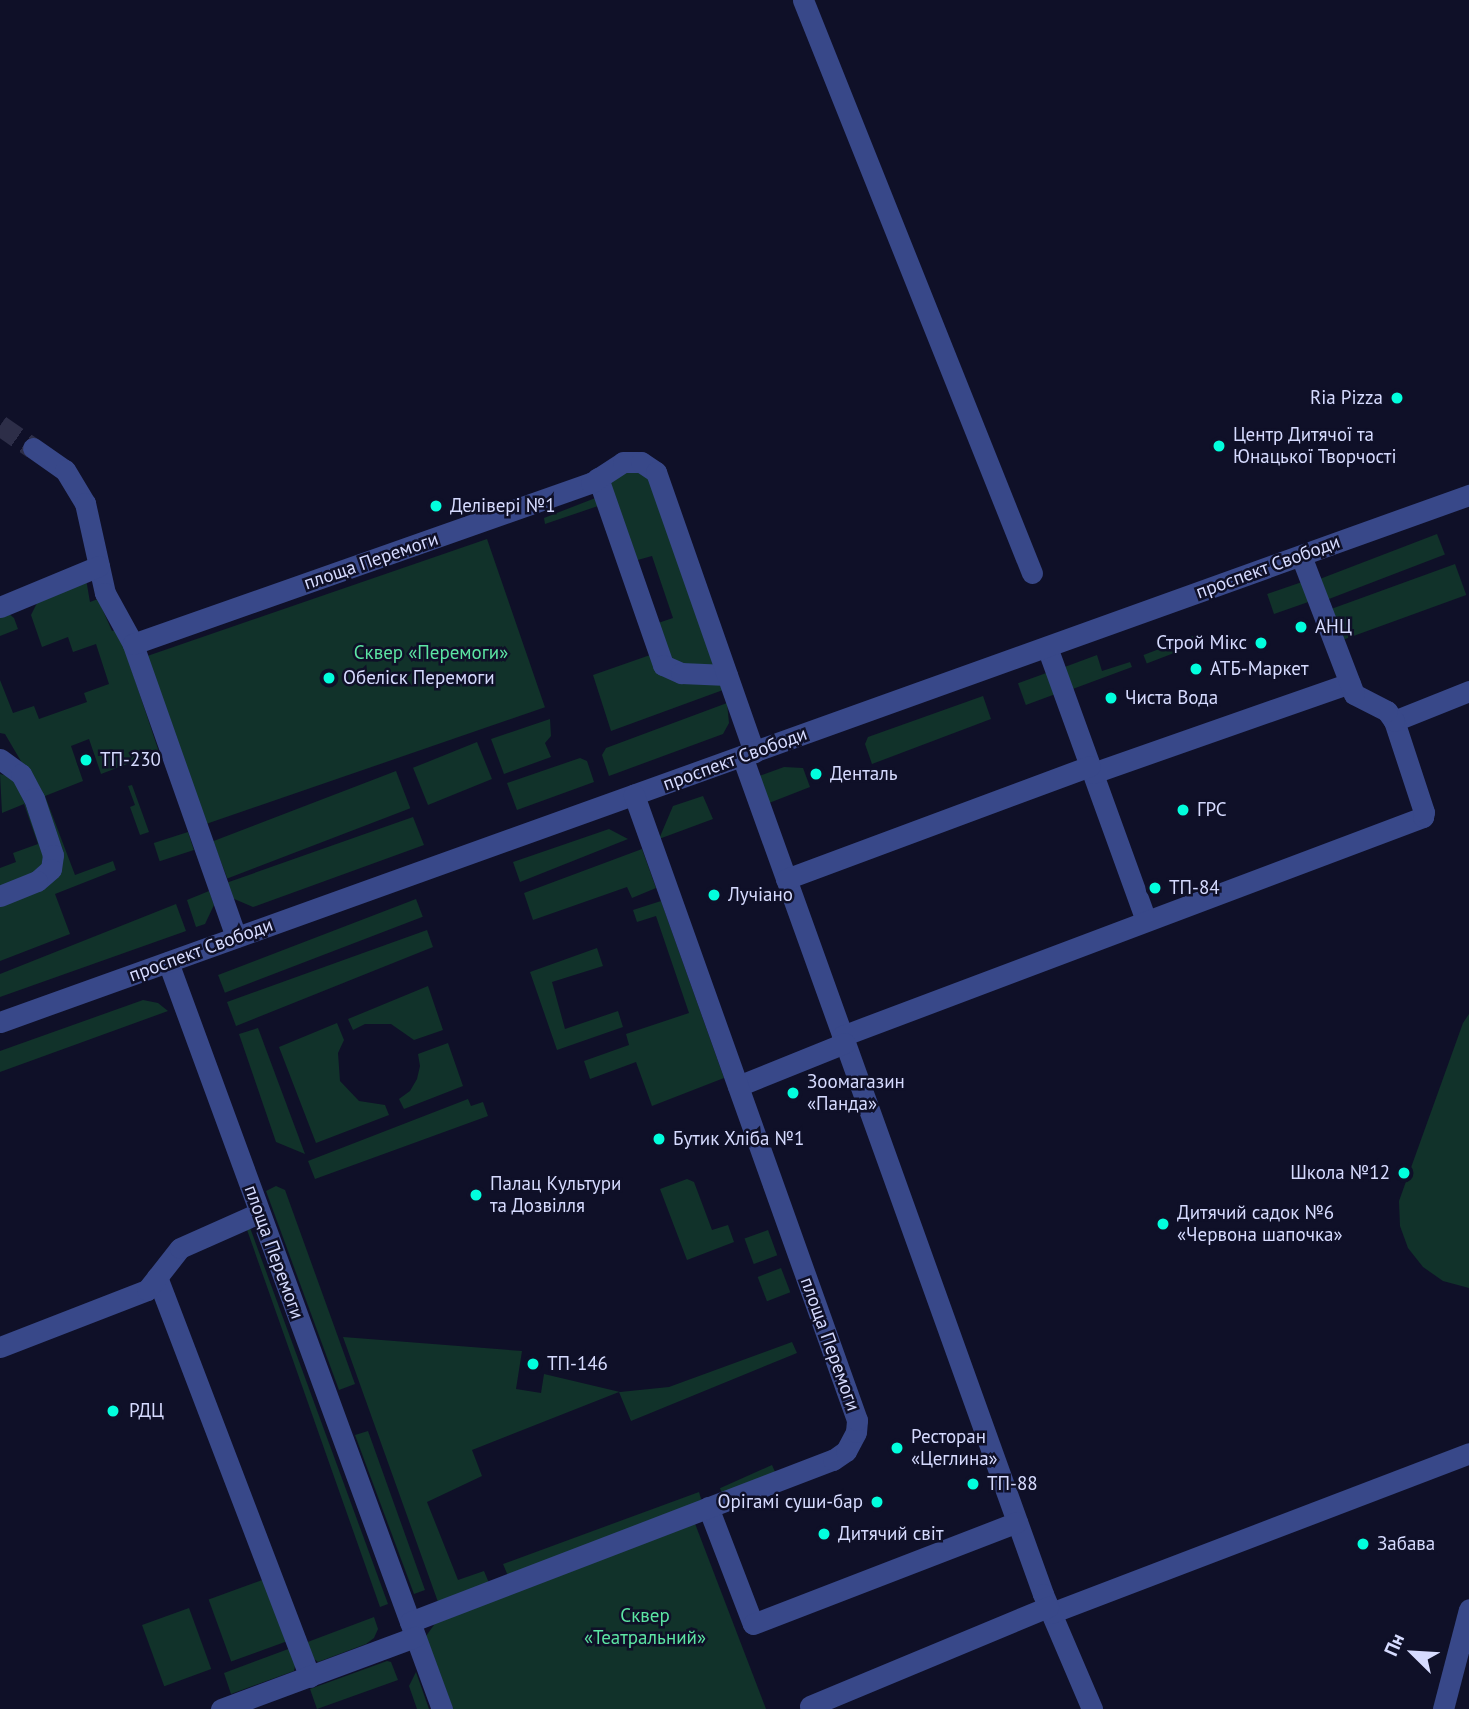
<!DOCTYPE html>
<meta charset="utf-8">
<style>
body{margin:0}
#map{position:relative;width:1469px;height:1709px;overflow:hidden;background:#0f1028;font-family:"PT Sans",sans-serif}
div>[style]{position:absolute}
.green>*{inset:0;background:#11322a;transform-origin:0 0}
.minor-tunnel>*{height:21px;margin-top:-10.5px;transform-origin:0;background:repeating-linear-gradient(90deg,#2d2e48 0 21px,transparent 0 31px)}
.minor>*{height:21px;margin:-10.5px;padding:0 10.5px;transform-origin:10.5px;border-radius:10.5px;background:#384889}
.dots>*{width:19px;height:19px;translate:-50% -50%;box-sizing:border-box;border:4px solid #0f1028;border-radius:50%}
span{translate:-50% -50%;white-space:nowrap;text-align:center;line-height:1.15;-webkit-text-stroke:5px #0f1028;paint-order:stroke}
.poi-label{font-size:19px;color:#d6dbff}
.right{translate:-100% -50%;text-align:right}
.left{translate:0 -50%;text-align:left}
.street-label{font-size:19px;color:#d6dbff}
.park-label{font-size:19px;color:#5ce5a3}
.north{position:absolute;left:1378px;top:1618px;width:70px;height:70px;-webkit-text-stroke:5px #0f1028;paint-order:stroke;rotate:294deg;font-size:19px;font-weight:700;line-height:28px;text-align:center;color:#d6dbff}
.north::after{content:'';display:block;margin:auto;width:24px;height:32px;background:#d6dbff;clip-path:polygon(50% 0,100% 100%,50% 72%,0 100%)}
</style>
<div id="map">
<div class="green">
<i style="clip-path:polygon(639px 470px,649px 478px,715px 669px,673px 664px,655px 624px,673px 618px,652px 556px,634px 561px,610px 493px,610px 481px,616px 474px)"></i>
<i style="clip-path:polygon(598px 497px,601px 505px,545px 524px,544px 518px)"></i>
<i style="left:1437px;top:534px;width:22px;height:127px;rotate:69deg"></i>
<i style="left:487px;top:539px;width:178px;height:360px;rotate:71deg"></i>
<i style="left:1455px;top:564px;width:33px;height:134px;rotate:70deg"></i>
<i style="clip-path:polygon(86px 579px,90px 602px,98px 599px,112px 631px,118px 629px,159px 752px,101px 774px,89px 739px,71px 746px,83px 781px,45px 796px,75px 875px,113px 861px,116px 870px,55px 894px,70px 934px,0 961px,0 905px,43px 888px,60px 874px,63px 856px,42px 797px,5px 734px,0 733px,0 680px,13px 713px,34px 706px,39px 719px,87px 702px,84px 693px,109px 684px,96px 644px,73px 652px,68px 637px,42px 647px,31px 615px,39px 599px)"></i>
<i style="left:1305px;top:581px;width:21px;height:40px;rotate:71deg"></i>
<i style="clip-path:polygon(8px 613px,14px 618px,18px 629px,0 636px,0 614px)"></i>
<i style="left:1193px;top:636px;width:9px;height:53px;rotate:69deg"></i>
<i style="clip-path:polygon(653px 654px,720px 681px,723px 690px,611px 731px,593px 675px)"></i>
<i style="clip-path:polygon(1097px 655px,1102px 671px,1130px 662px,1132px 667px,1070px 690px,1062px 668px)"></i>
<i style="left:1049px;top:672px;width:23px;height:33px;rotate:70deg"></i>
<i style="clip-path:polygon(983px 696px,991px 719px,872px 764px,865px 744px,868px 737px)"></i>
<i style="clip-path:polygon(727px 703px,729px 723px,723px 734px,609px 776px,602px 755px,606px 748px)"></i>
<i style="clip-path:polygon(550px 719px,551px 736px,545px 743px,551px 757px,504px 774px,491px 739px)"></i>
<i style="left:477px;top:742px;width:40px;height:69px;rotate:68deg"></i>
<i style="clip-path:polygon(580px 758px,587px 761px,594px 782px,517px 810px,507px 783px)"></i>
<i style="clip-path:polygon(784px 767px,803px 768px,810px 787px,769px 803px,759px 776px)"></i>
<i style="left:396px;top:771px;width:40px;height:196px;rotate:69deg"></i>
<i style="clip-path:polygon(0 774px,15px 778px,45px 856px,43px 865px,32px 875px,0 887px,0 868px,16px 862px,13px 853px,38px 844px,24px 804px,2px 813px)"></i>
<i style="clip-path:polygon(132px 785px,149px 832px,140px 835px,130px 807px,135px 805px,128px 786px)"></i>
<i style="clip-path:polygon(703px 796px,713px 819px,659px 839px,673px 806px)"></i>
<i style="clip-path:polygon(413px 817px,424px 845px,253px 907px,232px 898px,226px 883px)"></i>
<i style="clip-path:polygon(609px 829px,628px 839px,520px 882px,513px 862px)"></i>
<i style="left:188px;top:832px;width:19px;height:36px;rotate:72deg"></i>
<i style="clip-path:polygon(642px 849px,656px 888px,632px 898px,627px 887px,533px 920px,524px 893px)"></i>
<i style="clip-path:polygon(209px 891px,214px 905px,205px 924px,196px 927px,187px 900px)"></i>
<i style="left:416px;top:899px;width:19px;height:212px;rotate:69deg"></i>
<i style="clip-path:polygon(661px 901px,724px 1078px,652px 1106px,636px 1062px,590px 1079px,584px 1061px,629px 1045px,626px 1034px,689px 1013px,656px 916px,637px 922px,633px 910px)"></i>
<i style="clip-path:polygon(176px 904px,186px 931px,0 997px,0 974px)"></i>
<i style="clip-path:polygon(427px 930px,433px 947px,236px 1026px,227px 1002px)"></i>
<i style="clip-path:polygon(597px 948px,603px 966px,552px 982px,565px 1029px,618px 1011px,623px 1027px,557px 1050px,530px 972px)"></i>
<i style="clip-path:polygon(428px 986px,443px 1030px,414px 1040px,391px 1024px,365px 1024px,353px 1030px,348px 1019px)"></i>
<i style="clip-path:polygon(143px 1000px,158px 1003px,168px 1011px,0 1072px,0 1051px)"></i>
<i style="clip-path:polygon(1469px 1014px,1469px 1288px,1443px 1281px,1423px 1267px,1408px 1248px,1400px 1226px,1399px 1201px,1463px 1023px)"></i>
<i style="clip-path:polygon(337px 1023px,344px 1040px,338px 1053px,340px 1081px,359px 1101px,385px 1105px,389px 1115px,316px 1143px,279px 1047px)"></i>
<i style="clip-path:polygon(258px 1028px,305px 1154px,276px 1142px,239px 1034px)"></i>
<i style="clip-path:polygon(448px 1043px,463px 1086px,404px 1109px,399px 1099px,410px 1091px,417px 1079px,420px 1066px,418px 1054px)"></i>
<i style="clip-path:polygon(468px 1099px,471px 1106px,483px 1102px,488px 1116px,315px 1179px,308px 1161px)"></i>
<i style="clip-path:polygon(687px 1179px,694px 1182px,712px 1230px,728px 1225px,734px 1242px,687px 1260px,660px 1189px)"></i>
<i style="clip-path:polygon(276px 1186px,285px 1190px,355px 1384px,339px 1390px,266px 1191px)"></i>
<i style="clip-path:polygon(249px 1225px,388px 1604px,380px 1607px,246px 1227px)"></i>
<i style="left:768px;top:1230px;width:27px;height:25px;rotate:70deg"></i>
<i style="left:781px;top:1268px;width:26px;height:25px;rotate:69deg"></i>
<i style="clip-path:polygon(343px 1337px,522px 1351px,516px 1389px,541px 1393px,544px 1374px,620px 1392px,669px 1387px,792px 1342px,797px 1353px,631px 1421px,619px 1392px,472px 1450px,482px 1476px,427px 1502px,458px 1580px,484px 1571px,489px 1583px,438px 1602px)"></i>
<i style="clip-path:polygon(368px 1431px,425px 1590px,414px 1594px,355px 1435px)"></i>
<i style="left:772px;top:1465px;width:10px;height:57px;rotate:66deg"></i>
<i style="clip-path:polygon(699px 1492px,702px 1502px,508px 1576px,503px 1564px)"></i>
<i style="clip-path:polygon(694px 1521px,766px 1709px,453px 1709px,426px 1636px,439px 1618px)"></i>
<i style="left:265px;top:1579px;width:66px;height:60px;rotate:70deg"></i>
<i style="left:189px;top:1608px;width:65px;height:50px;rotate:70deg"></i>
<i style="clip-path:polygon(374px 1617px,378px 1629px,374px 1638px,366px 1644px,318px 1662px,310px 1656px,305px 1643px)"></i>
<i style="clip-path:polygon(291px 1648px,296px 1661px,294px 1671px,231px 1694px,224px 1673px)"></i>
<i style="clip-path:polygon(387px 1661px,391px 1662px,398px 1680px,317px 1709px,310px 1689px)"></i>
<i style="clip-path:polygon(416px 1672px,429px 1709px,417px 1709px,409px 1686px)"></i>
</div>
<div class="minor-tunnel">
<i style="left:0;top:425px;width:40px;rotate:34.9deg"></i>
</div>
<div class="minor">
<i style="left:803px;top:0;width:617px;rotate:68.22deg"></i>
<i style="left:33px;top:448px;width:39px;rotate:35deg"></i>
<i style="left:65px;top:470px;width:39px;rotate:59deg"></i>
<i style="left:85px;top:503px;width:92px;rotate:77.5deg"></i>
<i style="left:105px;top:593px;width:58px;rotate:61.2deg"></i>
<i style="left:598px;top:478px;width:198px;rotate:70.8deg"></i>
<i style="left:663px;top:665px;width:20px;rotate:24deg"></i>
<i style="left:681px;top:673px;width:46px;rotate:2.5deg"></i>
<i style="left:0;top:607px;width:107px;rotate:-22.5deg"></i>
<i style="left:1047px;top:647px;width:291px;rotate:70.1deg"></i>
<i style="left:1394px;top:721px;width:81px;rotate:-21.8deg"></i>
<i style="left:742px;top:756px;width:890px;rotate:70.24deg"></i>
<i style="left:1043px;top:1594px;width:125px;rotate:66.9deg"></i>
<i style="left:0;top:759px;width:26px;rotate:36deg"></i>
<i style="left:21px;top:774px;width:27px;rotate:62deg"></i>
<i style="left:34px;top:798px;width:60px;rotate:71.6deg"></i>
<i style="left:53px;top:855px;width:14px;rotate:98deg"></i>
<i style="left:51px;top:869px;width:18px;rotate:139deg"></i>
<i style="left:37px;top:881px;width:40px;rotate:158deg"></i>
<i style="left:1093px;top:773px;width:272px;rotate:-19.3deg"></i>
<i style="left:786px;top:879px;width:324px;rotate:-20.4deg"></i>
<i style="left:236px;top:937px;width:311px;rotate:-109.4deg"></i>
<i style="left:133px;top:644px;width:485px;rotate:-19.4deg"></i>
<i style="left:591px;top:483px;width:38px;rotate:-33deg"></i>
<i style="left:623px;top:462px;width:18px"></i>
<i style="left:641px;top:462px;width:18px;rotate:34deg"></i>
<i style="left:656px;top:472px;width:297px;rotate:70.7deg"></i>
<i style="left:168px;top:962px;width:796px;rotate:69.86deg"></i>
<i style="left:0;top:1022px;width:1561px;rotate:-19.74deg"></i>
<i style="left:842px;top:1036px;width:621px;rotate:-20.65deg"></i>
<i style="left:1423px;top:817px;width:5px;rotate:-79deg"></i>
<i style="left:1424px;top:812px;width:96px;rotate:-108.2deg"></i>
<i style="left:1394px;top:721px;width:12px;rotate:-125deg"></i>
<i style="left:1387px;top:711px;width:37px;rotate:-153deg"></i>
<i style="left:1354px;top:694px;width:148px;rotate:-111deg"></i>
<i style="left:738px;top:1086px;width:115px;rotate:-21.9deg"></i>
<i style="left:157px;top:1277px;width:428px;rotate:69.1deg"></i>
<i style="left:0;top:1347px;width:158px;rotate:-21.2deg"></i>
<i style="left:147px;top:1290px;width:53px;rotate:-51.8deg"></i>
<i style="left:180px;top:1248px;width:86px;rotate:-23.9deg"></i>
<i style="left:708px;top:1507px;width:125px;rotate:69deg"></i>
<i style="left:753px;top:1624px;width:283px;rotate:-21.1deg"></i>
<i style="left:1051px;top:1613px;width:448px;rotate:-20.9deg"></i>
<i style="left:410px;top:1622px;width:453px;rotate:-21deg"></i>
<i style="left:833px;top:1460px;width:16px;rotate:-35deg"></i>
<i style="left:846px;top:1451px;width:21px;rotate:-62deg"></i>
<i style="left:856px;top:1432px;width:12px;rotate:-85deg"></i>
<i style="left:857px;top:1420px;width:664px;rotate:-109.64deg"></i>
<i style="left:810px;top:1706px;width:258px;rotate:-22.6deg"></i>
<i style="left:221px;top:1709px;width:207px;rotate:-20.4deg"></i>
<i style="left:1443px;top:1709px;width:103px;rotate:-75.4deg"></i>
</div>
<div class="dots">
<i style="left:1397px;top:398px;background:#02ffdd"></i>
<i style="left:1219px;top:446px;background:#02ffdd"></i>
<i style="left:436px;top:506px;background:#02ffdd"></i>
<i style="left:1301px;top:627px;background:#02ffdd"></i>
<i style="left:1261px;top:643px;background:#02ffdd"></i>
<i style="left:1196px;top:669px;background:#02ffdd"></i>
<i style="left:329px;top:678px;background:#02ffdd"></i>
<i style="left:1111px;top:698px;background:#02ffdd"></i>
<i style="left:86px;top:760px;background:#02ffdd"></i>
<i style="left:816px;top:774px;background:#02ffdd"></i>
<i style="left:1183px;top:810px;background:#02ffdd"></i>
<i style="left:1155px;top:888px;background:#02ffdd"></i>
<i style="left:714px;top:895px;background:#02ffdd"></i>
<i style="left:793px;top:1093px;background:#02ffdd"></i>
<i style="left:659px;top:1139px;background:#02ffdd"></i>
<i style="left:1404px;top:1173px;background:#02ffdd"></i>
<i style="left:476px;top:1195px;background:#02ffdd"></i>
<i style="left:1163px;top:1224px;background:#02ffdd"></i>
<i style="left:533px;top:1364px;background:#02ffdd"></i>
<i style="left:113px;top:1411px;background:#02ffdd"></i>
<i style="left:897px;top:1448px;background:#02ffdd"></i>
<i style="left:973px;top:1484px;background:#02ffdd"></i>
<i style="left:877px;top:1502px;background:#02ffdd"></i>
<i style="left:824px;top:1534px;background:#02ffdd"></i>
<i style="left:1363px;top:1544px;background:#02ffdd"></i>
</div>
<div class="poi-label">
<span class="right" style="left:1383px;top:398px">Ria Pizza</span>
<span class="left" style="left:1233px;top:446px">Центр Дитячої та<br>Юнацької Творчості</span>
<span class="left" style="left:450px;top:506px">Делівері №1</span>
<span class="left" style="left:1315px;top:627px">АНЦ</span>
<span class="right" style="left:1247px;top:643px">Строй Мікс</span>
<span class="left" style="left:1210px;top:669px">АТБ-Маркет</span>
<span class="left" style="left:343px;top:678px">Обеліск Перемоги</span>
<span class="left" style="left:1125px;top:698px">Чиста Вода</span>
<span class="left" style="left:100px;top:760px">ТП-230</span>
<span class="left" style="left:830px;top:774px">Денталь</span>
<span class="left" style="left:1197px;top:810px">ГРС</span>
<span class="left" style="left:1169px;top:888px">ТП-84</span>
<span class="left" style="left:728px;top:895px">Лучіано</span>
<span class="left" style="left:807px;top:1093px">Зоомагазин<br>«Панда»</span>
<span class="left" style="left:673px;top:1139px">Бутик Хліба №1</span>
<span class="right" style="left:1390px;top:1173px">Школа №12</span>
<span class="left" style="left:490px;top:1195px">Палац Культури<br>та Дозвілля</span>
<span class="left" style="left:1177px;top:1224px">Дитячий садок №6<br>«Червона шапочка»</span>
<span class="left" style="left:547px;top:1364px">ТП-146</span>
<span class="left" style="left:129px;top:1411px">РДЦ</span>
<span class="left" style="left:911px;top:1448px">Ресторан<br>«Цеглина»</span>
<span class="left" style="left:987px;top:1484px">ТП-88</span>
<span class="right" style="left:863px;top:1502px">Орігамі суши-бар</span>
<span class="left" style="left:838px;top:1534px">Дитячий світ</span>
<span class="left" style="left:1377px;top:1544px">Забава</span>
</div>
<div class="street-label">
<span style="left:371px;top:561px;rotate:-19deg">площа Перемоги</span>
<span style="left:1268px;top:567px;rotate:-20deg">проспект Свободи</span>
<span style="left:735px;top:759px;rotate:-20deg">проспект Свободи</span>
<span style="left:201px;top:950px;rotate:-20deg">проспект Свободи</span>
<span style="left:274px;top:1252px;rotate:70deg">площа Перемоги</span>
<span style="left:830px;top:1344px;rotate:70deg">площа Перемоги</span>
</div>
<div class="park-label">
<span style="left:431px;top:653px">Сквер «Перемоги»</span>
<span style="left:645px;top:1627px">Сквер<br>«Театральний»</span>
</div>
<div class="north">Пн</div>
</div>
